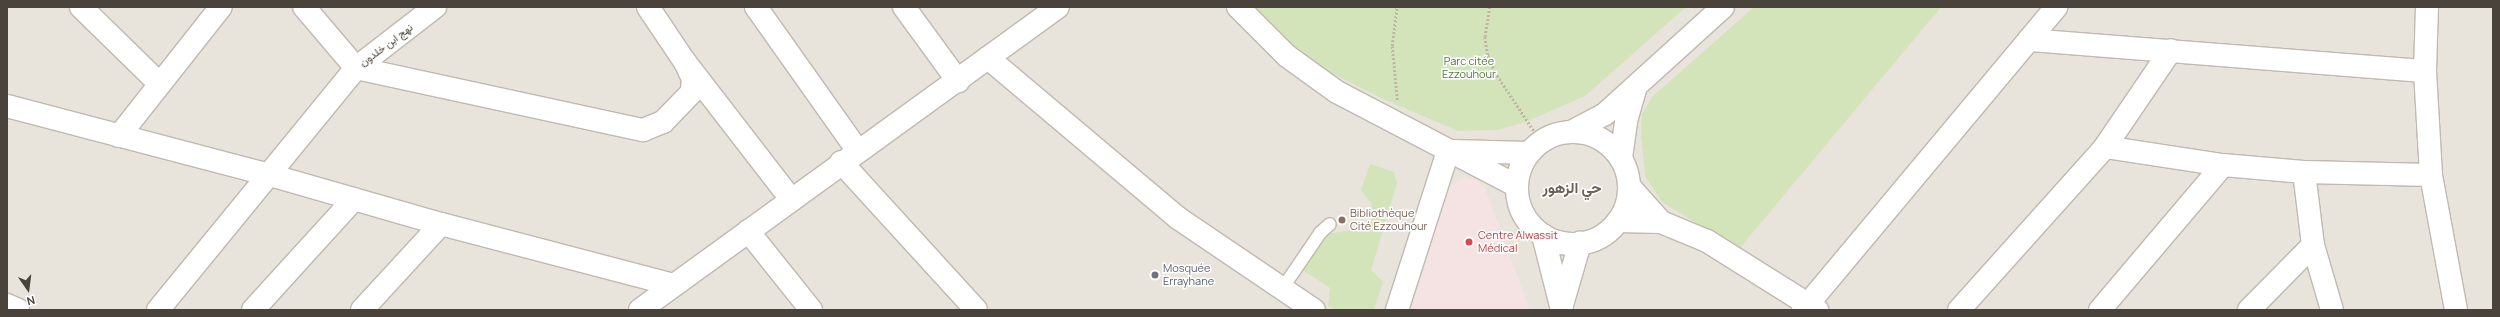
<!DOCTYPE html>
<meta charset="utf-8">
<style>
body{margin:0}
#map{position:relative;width:2500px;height:317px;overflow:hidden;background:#f5f2ed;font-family:Manrope,Vazirmatn,sans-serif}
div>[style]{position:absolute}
.residential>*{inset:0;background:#e8e3db;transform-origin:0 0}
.medical>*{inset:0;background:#f4e3e2}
.green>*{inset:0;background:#d4e4ba}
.path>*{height:2.5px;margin-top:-1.25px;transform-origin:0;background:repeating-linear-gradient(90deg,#c0b4a3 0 2px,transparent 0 4px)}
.roads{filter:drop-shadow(1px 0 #c0b9b0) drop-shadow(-1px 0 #c0b9b0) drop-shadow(0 1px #c0b9b0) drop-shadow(0 -1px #c0b9b0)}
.service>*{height:12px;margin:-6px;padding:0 6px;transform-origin:6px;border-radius:6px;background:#fff}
.minor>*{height:22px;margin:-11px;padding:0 11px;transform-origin:11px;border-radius:11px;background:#fff}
.minor>.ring{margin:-11px;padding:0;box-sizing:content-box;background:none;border:22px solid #fff;border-radius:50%}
.tertiary>*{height:22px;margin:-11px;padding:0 11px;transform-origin:11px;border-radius:11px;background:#fff}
.dots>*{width:11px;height:11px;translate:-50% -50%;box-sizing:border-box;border:2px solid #fff;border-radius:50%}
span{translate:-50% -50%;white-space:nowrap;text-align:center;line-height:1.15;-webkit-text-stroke:3px #fff;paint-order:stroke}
.street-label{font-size:11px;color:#49433b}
.park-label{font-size:11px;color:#507633}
.education-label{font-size:11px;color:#785e54}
.left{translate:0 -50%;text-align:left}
.health-label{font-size:11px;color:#be3a42}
.worship-label{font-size:11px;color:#5b616d}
.district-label{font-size:15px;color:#6b6053;font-weight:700}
.frame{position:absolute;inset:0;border:8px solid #49433b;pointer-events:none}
.north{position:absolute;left:8px;top:269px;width:40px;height:40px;-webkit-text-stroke:3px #fff;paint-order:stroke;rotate:166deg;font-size:11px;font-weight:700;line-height:16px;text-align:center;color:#49433b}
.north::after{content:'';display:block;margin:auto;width:14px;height:18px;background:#49433b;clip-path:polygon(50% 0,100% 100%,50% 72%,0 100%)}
</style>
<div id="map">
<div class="residential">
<i style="left:7px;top:7px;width:2486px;height:303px"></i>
</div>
<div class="medical">
<i style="clip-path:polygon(1464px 178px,1476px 180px,1485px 188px,1530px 310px,1411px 310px,1449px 187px)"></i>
</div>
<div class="green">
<i style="clip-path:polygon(1253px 7px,1686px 7px,1585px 96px,1528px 121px,1498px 130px,1458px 131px,1381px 98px,1320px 67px,1265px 21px)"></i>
<i style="clip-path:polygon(1754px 7px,1941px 7px,1739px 249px,1662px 202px,1645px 176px,1641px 133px,1642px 114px,1652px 97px)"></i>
<i style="clip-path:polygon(1370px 164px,1394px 172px,1397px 183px,1371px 270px,1383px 282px,1374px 310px,1336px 310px,1328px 306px,1330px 288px,1301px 269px,1327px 234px,1359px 229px,1368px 222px,1372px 204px,1361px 190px)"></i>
</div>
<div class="path">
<i style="left:1490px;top:7px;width:30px;rotate:99deg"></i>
<i style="left:1485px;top:37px;width:18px;rotate:81deg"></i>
<i style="left:1488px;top:55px;width:18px;rotate:68deg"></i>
<i style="left:1495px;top:72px;width:74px;rotate:56.5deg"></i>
<i style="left:1397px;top:100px;width:54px;rotate:-95.3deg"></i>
<i style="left:1392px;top:46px;width:39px;rotate:-83deg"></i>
</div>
<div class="roads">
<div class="service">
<i style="left:1282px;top:289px;width:68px;rotate:-55.8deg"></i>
<i style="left:1320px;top:233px;width:13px;rotate:-42deg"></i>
</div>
<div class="minor">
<i style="left:81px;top:7px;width:110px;rotate:44.3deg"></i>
<i style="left:648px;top:7px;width:66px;rotate:56.1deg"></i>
<i style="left:685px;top:62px;width:173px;rotate:52.3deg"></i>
<i style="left:756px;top:7px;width:176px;rotate:54.7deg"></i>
<i style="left:904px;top:7px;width:92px;rotate:53.9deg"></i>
<i style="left:1238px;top:7px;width:69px;rotate:45deg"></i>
<i style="left:1287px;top:56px;width:62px;rotate:35.8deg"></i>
<i style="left:1337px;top:92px;width:203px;rotate:27.6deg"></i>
<i style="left:2427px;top:7px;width:64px;rotate:91.8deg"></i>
<i style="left:2425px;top:71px;width:104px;rotate:86.7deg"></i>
<i style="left:2431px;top:175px;width:137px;rotate:79.5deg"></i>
<i style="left:2029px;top:40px;width:397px;rotate:4.5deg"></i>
<i style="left:988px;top:58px;width:248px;rotate:40.1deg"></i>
<i style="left:1178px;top:218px;width:164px;rotate:34.1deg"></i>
<i style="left:356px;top:68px;width:294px;rotate:12.2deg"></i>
<i style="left:643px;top:130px;width:22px;rotate:-22deg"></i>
<i style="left:663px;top:122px;width:42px;rotate:-46deg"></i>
<i style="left:692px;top:92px;width:13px;rotate:-86deg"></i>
<i style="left:693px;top:79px;width:19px;rotate:-115deg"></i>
<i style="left:356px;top:68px;width:100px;rotate:-37.7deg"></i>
<i style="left:7px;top:106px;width:272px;rotate:14.7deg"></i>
<i style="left:270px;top:175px;width:178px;rotate:16deg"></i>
<i style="left:441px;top:224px;width:240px;rotate:14.7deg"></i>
<i style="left:1573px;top:131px;width:36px;rotate:-28deg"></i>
<i style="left:1605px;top:114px;width:159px;rotate:-42.2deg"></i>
<i class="ring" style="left:1517px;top:132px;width:90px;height:90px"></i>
<i style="left:119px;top:136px;width:164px;rotate:-51.7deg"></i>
<i style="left:2105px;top:147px;width:119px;rotate:8.7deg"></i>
<i style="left:2223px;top:165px;width:81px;rotate:4.9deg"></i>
<i style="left:2304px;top:172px;width:127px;rotate:1.4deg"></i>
<i style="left:1453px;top:151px;width:76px;rotate:1.5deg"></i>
<i style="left:1621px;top:158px;width:37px;rotate:-82deg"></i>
<i style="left:1626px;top:121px;width:36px;rotate:-74deg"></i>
<i style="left:841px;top:162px;width:200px;rotate:47.6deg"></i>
<i style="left:2304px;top:172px;width:74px;rotate:83deg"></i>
<i style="left:2313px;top:245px;width:68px;rotate:73.7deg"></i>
<i style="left:1629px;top:186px;width:48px;rotate:48.4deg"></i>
<i style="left:1618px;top:221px;width:43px;rotate:1.3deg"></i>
<i style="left:1661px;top:222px;width:50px;rotate:22.4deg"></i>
<i style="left:1707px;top:241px;width:130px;rotate:32.1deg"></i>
<i style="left:748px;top:231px;width:101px;rotate:51.4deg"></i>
<i style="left:1543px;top:235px;width:77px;rotate:75.8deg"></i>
<i style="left:7px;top:305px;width:12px;rotate:24deg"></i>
<i style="left:1562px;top:305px;width:65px;rotate:-73.8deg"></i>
<i style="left:158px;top:310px;width:313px;rotate:-50.7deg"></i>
<i style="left:356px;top:68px;width:80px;rotate:-130.4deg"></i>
<i style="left:253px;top:310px;width:150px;rotate:-47.7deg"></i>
<i style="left:362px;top:310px;width:117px;rotate:-47.4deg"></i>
<i style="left:1397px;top:310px;width:167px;rotate:-72.2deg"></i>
<i style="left:1803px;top:310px;width:395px;rotate:-50.1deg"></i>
<i style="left:1959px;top:310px;width:219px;rotate:-48.1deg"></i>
<i style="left:2105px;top:147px;width:117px;rotate:-55.8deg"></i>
<i style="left:2100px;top:310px;width:190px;rotate:-49.7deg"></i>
<i style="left:2249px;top:310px;width:91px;rotate:-45.4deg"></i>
</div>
<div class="tertiary">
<i style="left:640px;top:310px;width:516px;rotate:-35.94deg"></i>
</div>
</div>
<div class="dots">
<i style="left:1342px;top:220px;background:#8d6e63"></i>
<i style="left:1469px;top:242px;background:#e0444e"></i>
<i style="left:1155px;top:275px;background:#6b7280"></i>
</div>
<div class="street-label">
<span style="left:386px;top:45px;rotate:-37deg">نهج ابن خلدون</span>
</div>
<div class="park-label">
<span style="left:1469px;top:68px">Parc citée<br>Ezzouhour</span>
</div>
<div class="education-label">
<span class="left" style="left:1350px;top:220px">Bibliothèque<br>Cité Ezzouhour</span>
</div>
<div class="health-label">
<span class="left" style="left:1478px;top:242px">Centre Alwassit<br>Médical</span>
</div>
<div class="worship-label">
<span class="left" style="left:1163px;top:275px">Mosquée<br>Errayhane</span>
</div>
<div class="district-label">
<span style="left:1572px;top:188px">حي الزهور</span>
</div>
<div class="frame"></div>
<div class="north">N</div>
</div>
